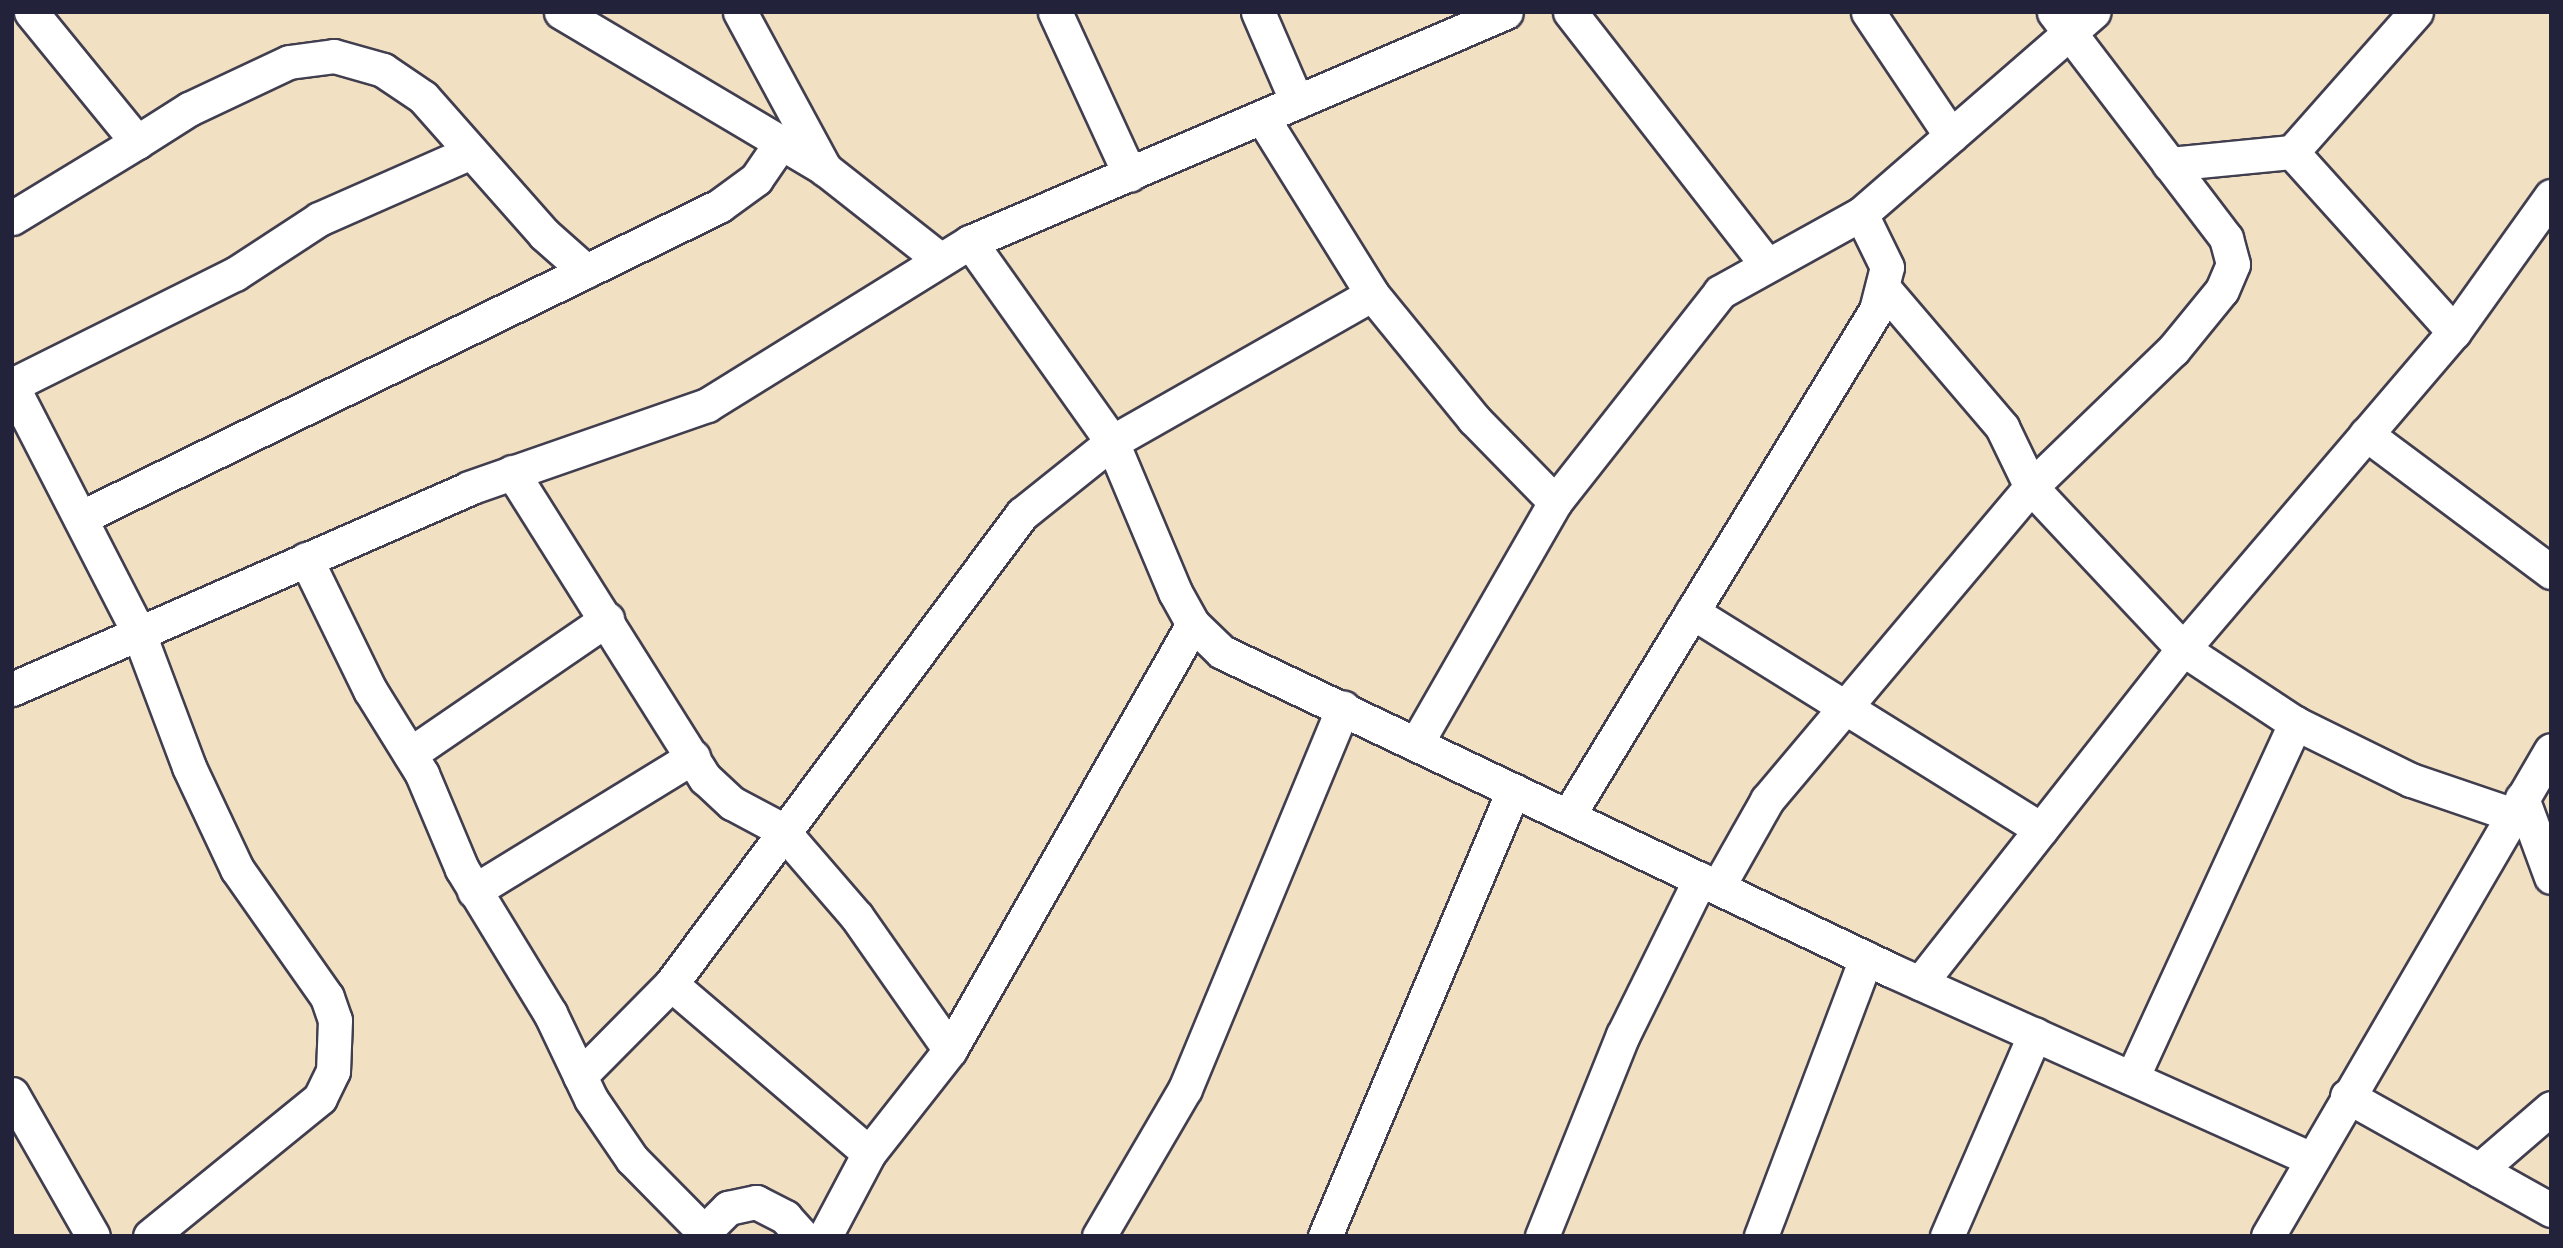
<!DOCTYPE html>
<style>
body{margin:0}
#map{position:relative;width:2563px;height:1248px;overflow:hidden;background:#f1e0c2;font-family:"Architects Daughter",sans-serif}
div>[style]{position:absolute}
.roads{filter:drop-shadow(2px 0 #413e4f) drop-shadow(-2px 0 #413e4f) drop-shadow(0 2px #413e4f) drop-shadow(0 -2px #413e4f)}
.minor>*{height:33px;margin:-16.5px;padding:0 16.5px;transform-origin:16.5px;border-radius:16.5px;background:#fff}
span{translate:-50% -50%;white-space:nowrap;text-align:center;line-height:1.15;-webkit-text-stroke:5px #f7f3e8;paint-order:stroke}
.frame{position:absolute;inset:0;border:14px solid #22223b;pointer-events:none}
</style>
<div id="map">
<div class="roads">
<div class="minor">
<i style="left:31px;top:12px;width:168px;rotate:50.8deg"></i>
<i style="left:137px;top:142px;width:62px;rotate:-32.4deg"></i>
<i style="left:189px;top:109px;width:110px;rotate:-25.2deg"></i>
<i style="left:289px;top:62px;width:45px;rotate:-7.6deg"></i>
<i style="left:334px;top:56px;width:51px;rotate:15.9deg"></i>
<i style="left:383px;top:70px;width:48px;rotate:34deg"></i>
<i style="left:423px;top:97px;width:183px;rotate:48.5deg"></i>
<i style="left:544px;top:234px;width:56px;rotate:41.4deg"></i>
<i style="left:561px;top:12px;width:307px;rotate:30.7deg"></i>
<i style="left:825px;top:169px;width:144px;rotate:38.2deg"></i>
<i style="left:740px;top:12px;width:179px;rotate:61.6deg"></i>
<i style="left:1055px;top:12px;width:179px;rotate:65.3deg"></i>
<i style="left:1258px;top:12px;width:98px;rotate:66.6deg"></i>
<i style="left:1570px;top:12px;width:319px;rotate:52.1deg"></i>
<i style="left:1868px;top:12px;width:149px;rotate:56.2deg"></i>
<i style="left:1262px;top:117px;width:208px;rotate:58.1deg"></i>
<i style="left:1372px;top:294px;width:161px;rotate:50.8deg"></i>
<i style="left:1474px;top:419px;width:116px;rotate:45.7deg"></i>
<i style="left:2292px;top:152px;width:187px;rotate:-48.5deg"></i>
<i style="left:2169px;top:164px;width:124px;rotate:-5.6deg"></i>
<i style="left:2292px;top:152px;width:242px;rotate:48deg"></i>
<i style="left:12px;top:218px;width:146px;rotate:-31.3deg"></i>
<i style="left:970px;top:242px;width:245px;rotate:54.6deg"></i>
<i style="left:1112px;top:442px;width:163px;rotate:67.2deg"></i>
<i style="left:1175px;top:592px;width:37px;rotate:61deg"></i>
<i style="left:1193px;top:624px;width:40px;rotate:44deg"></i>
<i style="left:1222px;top:652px;width:743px;rotate:25.43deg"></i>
<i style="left:1893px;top:971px;width:458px;rotate:24.2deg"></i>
<i style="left:1886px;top:291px;width:179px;rotate:49.5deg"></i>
<i style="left:2002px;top:427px;width:67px;rotate:64.2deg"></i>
<i style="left:2031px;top:487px;width:222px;rotate:46.8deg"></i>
<i style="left:2183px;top:649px;width:134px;rotate:33.5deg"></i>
<i style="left:2295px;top:723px;width:129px;rotate:26.2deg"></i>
<i style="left:2411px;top:780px;width:108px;rotate:18.9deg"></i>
<i style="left:12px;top:385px;width:249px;rotate:-26.5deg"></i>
<i style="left:235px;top:274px;width:100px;rotate:-33.2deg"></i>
<i style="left:319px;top:219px;width:166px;rotate:-23.8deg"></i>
<i style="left:12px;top:386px;width:276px;rotate:62.8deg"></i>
<i style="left:138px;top:631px;width:145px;rotate:69.4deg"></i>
<i style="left:189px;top:767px;width:113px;rotate:64.8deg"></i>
<i style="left:237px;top:869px;width:156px;rotate:54.9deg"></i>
<i style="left:327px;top:997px;width:24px;rotate:71deg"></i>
<i style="left:335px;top:1020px;width:51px;rotate:92.2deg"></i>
<i style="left:333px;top:1071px;width:30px;rotate:116deg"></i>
<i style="left:320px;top:1098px;width:219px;rotate:140.9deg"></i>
<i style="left:2366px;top:434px;width:231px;rotate:36.7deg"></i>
<i style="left:512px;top:472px;width:362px;rotate:57.8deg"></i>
<i style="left:705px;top:778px;width:37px;rotate:43deg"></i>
<i style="left:732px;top:803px;width:55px;rotate:28deg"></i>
<i style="left:781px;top:829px;width:116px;rotate:49.2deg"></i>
<i style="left:857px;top:917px;width:162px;rotate:55deg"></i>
<i style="left:84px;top:516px;width:707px;rotate:-26.02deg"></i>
<i style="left:719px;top:206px;width:46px;rotate:-36.1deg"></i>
<i style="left:756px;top:179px;width:42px;rotate:-55.6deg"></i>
<i style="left:306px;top:559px;width:146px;rotate:64deg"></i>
<i style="left:370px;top:690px;width:99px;rotate:58.2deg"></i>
<i style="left:422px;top:774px;width:103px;rotate:67.2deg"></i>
<i style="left:462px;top:869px;width:169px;rotate:58.6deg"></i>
<i style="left:550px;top:1013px;width:95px;rotate:64.5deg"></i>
<i style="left:591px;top:1099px;width:73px;rotate:55.7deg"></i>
<i style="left:632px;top:1159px;width:101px;rotate:45.4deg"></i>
<i style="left:1692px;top:612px;width:411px;rotate:31.9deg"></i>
<i style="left:12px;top:689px;width:499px;rotate:-23.7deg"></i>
<i style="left:469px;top:488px;width:252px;rotate:-19.2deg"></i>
<i style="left:707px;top:405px;width:309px;rotate:-31.8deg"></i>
<i style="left:970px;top:242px;width:583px;rotate:-23.22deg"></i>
<i style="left:1416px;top:744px;width:279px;rotate:-60.1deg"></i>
<i style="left:1555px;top:502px;width:267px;rotate:-51.8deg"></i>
<i style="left:1720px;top:292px;width:161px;rotate:-29deg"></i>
<i style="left:1861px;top:214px;width:308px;rotate:-41deg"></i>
<i style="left:410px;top:754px;width:239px;rotate:-34.4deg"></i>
<i style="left:2522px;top:798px;width:84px;rotate:69.8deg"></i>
<i style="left:1568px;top:816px;width:592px;rotate:-58.67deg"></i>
<i style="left:1876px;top:310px;width:44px;rotate:-75.7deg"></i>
<i style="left:1887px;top:267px;width:59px;rotate:-116.1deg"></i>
<i style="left:1719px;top:885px;width:98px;rotate:-60.5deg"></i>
<i style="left:1767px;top:800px;width:409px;rotate:-49.9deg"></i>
<i style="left:2031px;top:487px;width:197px;rotate:-44deg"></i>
<i style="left:2173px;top:350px;width:77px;rotate:-50.8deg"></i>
<i style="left:2222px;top:290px;width:28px;rotate:-67deg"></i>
<i style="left:2233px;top:264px;width:27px;rotate:-105deg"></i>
<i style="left:2226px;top:238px;width:284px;rotate:-127.3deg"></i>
<i style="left:474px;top:891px;width:257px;rotate:-31.5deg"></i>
<i style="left:1920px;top:983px;width:425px;rotate:-51.8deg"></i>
<i style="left:2183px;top:649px;width:417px;rotate:-49.5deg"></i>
<i style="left:2454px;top:332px;width:167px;rotate:-54.5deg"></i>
<i style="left:671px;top:984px;width:260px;rotate:40.5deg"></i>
<i style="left:580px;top:1076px;width:129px;rotate:-45.3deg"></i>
<i style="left:671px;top:984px;width:587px;rotate:-53.25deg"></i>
<i style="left:1022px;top:514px;width:115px;rotate:-38.7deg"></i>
<i style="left:1112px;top:442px;width:299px;rotate:-29.6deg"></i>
<i style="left:2132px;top:1078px;width:391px;rotate:-65.3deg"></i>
<i style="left:12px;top:1094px;width:163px;rotate:60.3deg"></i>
<i style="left:2347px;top:1096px;width:234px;rotate:29.2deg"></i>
<i style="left:2479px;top:1170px;width:95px;rotate:-40.7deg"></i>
<i style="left:700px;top:1236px;width:40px;rotate:-45deg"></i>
<i style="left:728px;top:1208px;width:29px;rotate:-12deg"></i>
<i style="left:756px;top:1202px;width:33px;rotate:27deg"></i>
<i style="left:785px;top:1217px;width:25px;rotate:48deg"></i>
<i style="left:825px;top:1236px;width:94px;rotate:-62.1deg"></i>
<i style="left:869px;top:1153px;width:131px;rotate:-51.8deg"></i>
<i style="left:950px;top:1050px;width:490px;rotate:-60.3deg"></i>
<i style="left:1099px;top:1236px;width:170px;rotate:-59.7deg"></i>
<i style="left:1185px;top:1089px;width:413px;rotate:-67.5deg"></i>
<i style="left:1325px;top:1236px;width:484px;rotate:-67.1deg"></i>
<i style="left:1542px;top:1236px;width:217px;rotate:-68.1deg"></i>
<i style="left:1623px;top:1035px;width:174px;rotate:-63.7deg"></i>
<i style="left:1761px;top:1236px;width:297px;rotate:-69.3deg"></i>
<i style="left:1947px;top:1236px;width:220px;rotate:-66.5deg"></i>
<i style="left:2268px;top:1236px;width:562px;rotate:-59.79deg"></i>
</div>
</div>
<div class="frame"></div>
</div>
